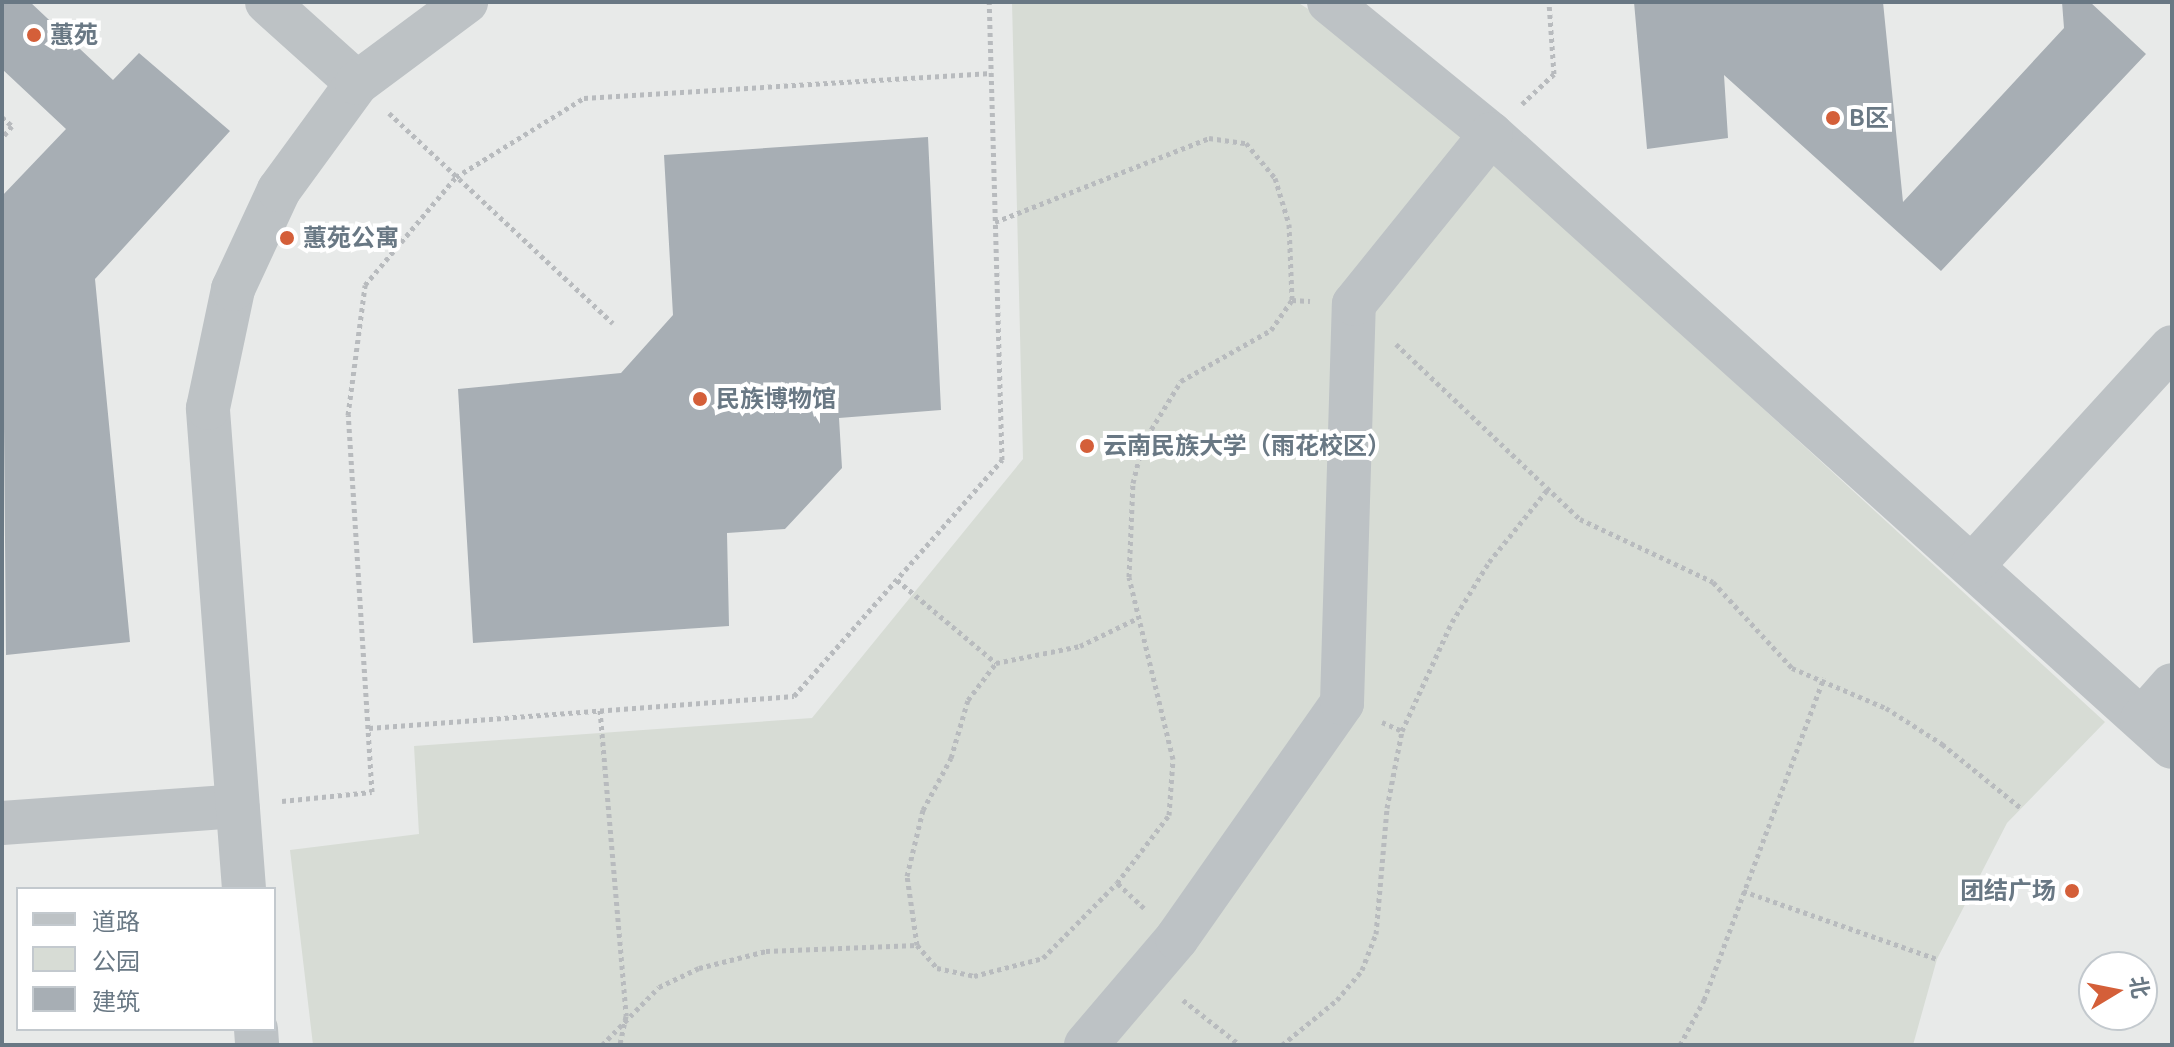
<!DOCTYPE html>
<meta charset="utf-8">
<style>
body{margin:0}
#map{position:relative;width:2174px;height:1047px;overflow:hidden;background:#f8f8f5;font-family:Ubuntu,"Noto Sans SC",sans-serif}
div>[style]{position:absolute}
.built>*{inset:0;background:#e8eae9}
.green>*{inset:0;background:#d7dcd5}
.building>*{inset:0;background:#a7aeb4}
.path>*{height:5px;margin-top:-2.5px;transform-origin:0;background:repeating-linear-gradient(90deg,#b8bbbe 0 4px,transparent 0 8px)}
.minor>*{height:44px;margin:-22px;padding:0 22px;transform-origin:22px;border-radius:22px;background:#bdc2c5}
.dots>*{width:22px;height:22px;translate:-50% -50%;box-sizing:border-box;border:4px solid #fff;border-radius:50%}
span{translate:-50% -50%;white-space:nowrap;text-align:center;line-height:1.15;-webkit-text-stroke:8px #fff;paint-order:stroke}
.poi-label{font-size:24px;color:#697884;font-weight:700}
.left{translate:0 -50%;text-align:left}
.right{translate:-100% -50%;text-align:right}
.frame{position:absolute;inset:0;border:4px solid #697884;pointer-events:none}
.legend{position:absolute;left:16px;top:887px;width:260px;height:144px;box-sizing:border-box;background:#fff;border:2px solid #c3c9ce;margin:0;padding:10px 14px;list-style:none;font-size:24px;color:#697884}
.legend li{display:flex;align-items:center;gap:16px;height:40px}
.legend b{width:40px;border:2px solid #c3c9ce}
.north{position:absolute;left:2078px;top:951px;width:80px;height:80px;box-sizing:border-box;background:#fff;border:2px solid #c3c9ce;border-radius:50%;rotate:80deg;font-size:22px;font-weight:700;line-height:32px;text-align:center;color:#697884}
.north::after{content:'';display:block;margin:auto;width:28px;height:36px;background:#d45f39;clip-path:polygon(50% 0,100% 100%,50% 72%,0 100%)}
</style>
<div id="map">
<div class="built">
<i style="clip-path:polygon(evenodd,2px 2px,2172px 2px,2172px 1045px,2px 1045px,2px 2px,18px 889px,274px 889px,274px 1029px,18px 1029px,18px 889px,2px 2px,2094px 967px,2142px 967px,2142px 1015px,2094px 1015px,2094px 967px)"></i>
</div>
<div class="green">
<i style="clip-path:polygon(1012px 2px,1297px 2px,1369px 47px,2105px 722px,2007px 823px,1937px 959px,1913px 1045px,313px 1045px,290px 850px,419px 834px,414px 746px,812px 718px,1023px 459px)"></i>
</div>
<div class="building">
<i style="clip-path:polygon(2px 2px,30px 2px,113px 80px,139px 53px,230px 131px,95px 279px,130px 642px,6px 655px,2px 196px,66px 129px,2px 69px)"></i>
<i style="clip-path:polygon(1634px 2px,1883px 2px,1903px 202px,2064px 28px,2062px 2px,2090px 2px,2146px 54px,1941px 271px,1724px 75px,1728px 138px,1647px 149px)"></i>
<i style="clip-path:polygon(928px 137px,941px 410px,839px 418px,842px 468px,785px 529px,727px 533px,729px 626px,473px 643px,458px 389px,621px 373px,673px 315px,664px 155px)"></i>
</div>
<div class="path">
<i style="left:1522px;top:104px;width:44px;rotate:-43.2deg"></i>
<i style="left:1554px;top:74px;width:72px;rotate:-94deg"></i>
<i style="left:389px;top:113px;width:307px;rotate:43.2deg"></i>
<i style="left:2px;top:117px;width:13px;rotate:42deg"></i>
<i style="left:12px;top:126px;width:16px;rotate:130deg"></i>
<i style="left:995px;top:222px;width:230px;rotate:-21.4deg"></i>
<i style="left:1209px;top:138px;width:37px;rotate:8deg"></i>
<i style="left:1246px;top:143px;width:45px;rotate:50.4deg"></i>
<i style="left:1275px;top:178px;width:48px;rotate:73.1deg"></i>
<i style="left:1289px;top:224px;width:76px;rotate:87.7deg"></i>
<i style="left:1292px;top:300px;width:18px;rotate:3deg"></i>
<i style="left:1396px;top:344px;width:254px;rotate:43.6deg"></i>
<i style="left:1580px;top:519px;width:147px;rotate:25.3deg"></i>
<i style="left:1713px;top:582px;width:117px;rotate:47.4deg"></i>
<i style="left:1792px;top:668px;width:102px;rotate:23.1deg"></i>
<i style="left:1886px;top:708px;width:67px;rotate:32.7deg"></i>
<i style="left:1942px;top:744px;width:102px;rotate:39deg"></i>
<i style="left:897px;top:580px;width:129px;rotate:40deg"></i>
<i style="left:600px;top:710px;width:307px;rotate:85.1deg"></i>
<i style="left:626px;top:1016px;width:30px;rotate:102deg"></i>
<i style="left:1382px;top:722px;width:22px;rotate:24deg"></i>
<i style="left:1402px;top:731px;width:120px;rotate:-65.4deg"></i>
<i style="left:1452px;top:622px;width:70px;rotate:-58.3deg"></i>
<i style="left:1489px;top:562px;width:94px;rotate:-51.1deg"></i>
<i style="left:369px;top:728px;width:426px;rotate:-4.3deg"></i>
<i style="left:794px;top:696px;width:315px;rotate:-48.6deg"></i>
<i style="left:1002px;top:460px;width:458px;rotate:-91.6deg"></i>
<i style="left:282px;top:801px;width:90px;rotate:-5.7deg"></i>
<i style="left:372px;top:792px;width:378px;rotate:-93.6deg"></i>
<i style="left:348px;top:415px;width:131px;rotate:-82.5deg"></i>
<i style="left:365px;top:285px;width:141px;rotate:-49.9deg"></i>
<i style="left:456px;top:177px;width:150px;rotate:-31.7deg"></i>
<i style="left:584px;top:98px;width:408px;rotate:-3.5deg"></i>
<i style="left:1743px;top:891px;width:206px;rotate:19.3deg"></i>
<i style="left:1144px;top:908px;width:37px;rotate:-137deg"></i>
<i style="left:1117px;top:883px;width:86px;rotate:-52.6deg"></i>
<i style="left:1169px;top:815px;width:56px;rotate:-85.9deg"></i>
<i style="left:1173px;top:759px;width:187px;rotate:-103.6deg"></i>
<i style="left:1129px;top:577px;width:94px;rotate:-87.6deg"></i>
<i style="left:1133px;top:483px;width:41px;rotate:-76deg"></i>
<i style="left:1143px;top:443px;width:73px;rotate:-58.5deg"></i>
<i style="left:1181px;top:381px;width:103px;rotate:-29.5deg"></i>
<i style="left:1271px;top:330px;width:37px;rotate:-55deg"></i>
<i style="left:917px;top:945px;width:70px;rotate:-98.2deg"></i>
<i style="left:907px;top:876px;width:68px;rotate:-76.4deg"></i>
<i style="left:923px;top:810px;width:59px;rotate:-61.7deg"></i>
<i style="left:951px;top:758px;width:60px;rotate:-73.7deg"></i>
<i style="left:968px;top:700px;width:46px;rotate:-52.9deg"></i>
<i style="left:996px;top:663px;width:86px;rotate:-11.4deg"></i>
<i style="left:1080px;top:646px;width:62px;rotate:-25.7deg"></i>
<i style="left:1183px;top:1000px;width:73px;rotate:38.3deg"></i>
<i style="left:602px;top:1045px;width:81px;rotate:-45.5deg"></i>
<i style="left:659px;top:987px;width:44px;rotate:-25.4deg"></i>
<i style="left:699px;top:968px;width:69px;rotate:-14.2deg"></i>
<i style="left:766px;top:951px;width:151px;rotate:-2.3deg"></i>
<i style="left:917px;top:945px;width:30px;rotate:49deg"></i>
<i style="left:937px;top:968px;width:38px;rotate:12deg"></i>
<i style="left:974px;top:976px;width:71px;rotate:-14.6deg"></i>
<i style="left:1043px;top:958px;width:105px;rotate:-45.4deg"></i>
<i style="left:1282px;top:1045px;width:71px;rotate:-39.3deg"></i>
<i style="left:1337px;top:1000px;width:39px;rotate:-50deg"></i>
<i style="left:1362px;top:970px;width:39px;rotate:-69deg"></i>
<i style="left:1376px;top:934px;width:126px;rotate:-85deg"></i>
<i style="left:1387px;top:808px;width:78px;rotate:-79deg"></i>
<i style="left:1680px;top:1045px;width:51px;rotate:-61.9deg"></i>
<i style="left:1704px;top:1000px;width:344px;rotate:-69.6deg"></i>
</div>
<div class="minor">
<i style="left:267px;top:2px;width:121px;rotate:42deg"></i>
<i style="left:1329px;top:2px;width:209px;rotate:39.2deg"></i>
<i style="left:1491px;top:134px;width:916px;rotate:41.99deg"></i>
<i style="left:1973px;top:565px;width:295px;rotate:-47.6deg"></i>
<i style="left:2142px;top:719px;width:45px;rotate:-48.6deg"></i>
<i style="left:2px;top:823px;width:236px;rotate:-4.1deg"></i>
<i style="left:244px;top:889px;width:482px;rotate:-94.3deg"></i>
<i style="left:208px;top:408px;width:122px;rotate:-78.1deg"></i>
<i style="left:233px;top:289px;width:109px;rotate:-65.1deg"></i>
<i style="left:279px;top:190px;width:132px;rotate:-53.9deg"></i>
<i style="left:357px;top:83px;width:136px;rotate:-36.6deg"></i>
<i style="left:256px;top:1029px;width:16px;rotate:86deg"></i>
<i style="left:1086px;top:1045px;width:140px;rotate:-49.6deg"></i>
<i style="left:1177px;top:938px;width:287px;rotate:-54.9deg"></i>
<i style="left:1342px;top:703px;width:399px;rotate:-88.3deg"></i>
<i style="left:1354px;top:304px;width:218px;rotate:-51.1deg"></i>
</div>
<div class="dots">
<i style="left:34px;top:35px;background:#d45f39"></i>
<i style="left:1833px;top:118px;background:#d45f39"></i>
<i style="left:287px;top:238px;background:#d45f39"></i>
<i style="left:700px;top:399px;background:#d45f39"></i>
<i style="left:1087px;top:446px;background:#d45f39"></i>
<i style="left:2072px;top:891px;background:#d45f39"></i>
</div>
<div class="poi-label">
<span class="left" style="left:50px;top:35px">蕙苑</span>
<span class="left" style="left:1849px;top:118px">B区</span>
<span class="left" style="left:303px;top:238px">蕙苑公寓</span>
<span class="left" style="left:716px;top:399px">民族博物馆</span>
<span class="left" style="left:1103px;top:446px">云南民族大学（雨花校区）</span>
<span class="right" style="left:2056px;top:891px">团结广场</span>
</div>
<div class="frame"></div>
<ul class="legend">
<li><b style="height:10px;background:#bdc2c5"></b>道路</li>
<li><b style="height:22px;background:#d7dcd5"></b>公园</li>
<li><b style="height:22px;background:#a7aeb4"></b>建筑</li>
</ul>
<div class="north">北</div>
</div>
